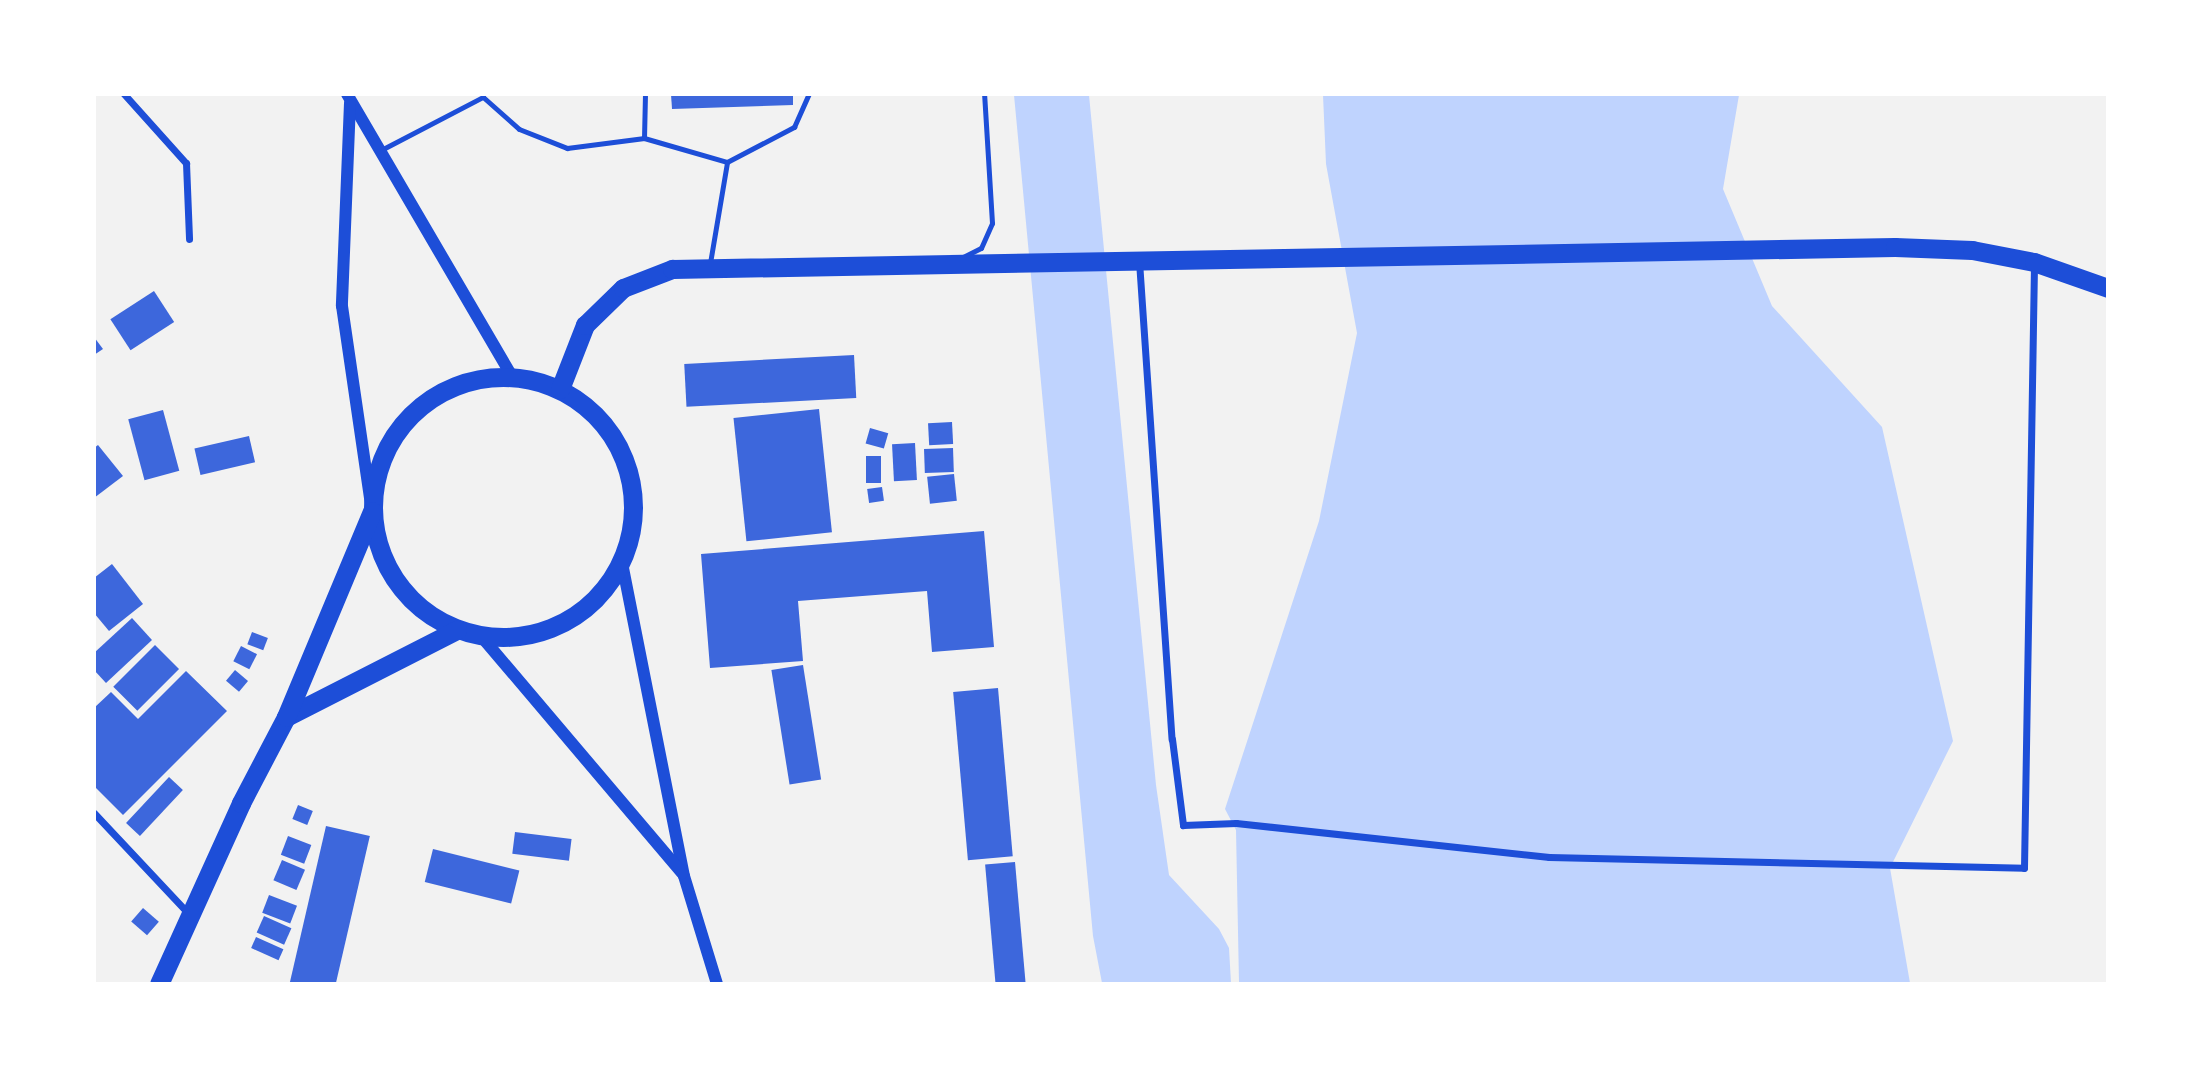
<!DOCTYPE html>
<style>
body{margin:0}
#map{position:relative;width:2202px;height:1078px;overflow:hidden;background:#f2f2f2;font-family:Lato,sans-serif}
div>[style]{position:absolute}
.water>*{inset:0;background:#bfd3fe}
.building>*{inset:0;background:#3d67dc;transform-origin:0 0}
.service>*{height:5px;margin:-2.5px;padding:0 2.5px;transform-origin:2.5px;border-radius:2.5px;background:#1d4ed8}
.minor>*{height:7px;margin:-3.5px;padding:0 3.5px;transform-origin:3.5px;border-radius:3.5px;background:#1d4ed8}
.tertiary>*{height:12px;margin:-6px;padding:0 6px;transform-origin:6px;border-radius:6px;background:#1d4ed8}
.trunk>*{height:19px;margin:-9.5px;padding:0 9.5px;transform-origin:9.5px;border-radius:9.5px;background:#1d4ed8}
.trunk>.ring{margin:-9.5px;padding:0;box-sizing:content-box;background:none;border:19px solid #1d4ed8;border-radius:50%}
span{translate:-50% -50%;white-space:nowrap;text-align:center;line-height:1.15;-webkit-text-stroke:7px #fff;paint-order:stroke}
.frame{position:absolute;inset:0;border:96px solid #fff;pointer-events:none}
</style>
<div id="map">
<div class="water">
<i style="clip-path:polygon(1014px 95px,1089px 95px,1156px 785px,1169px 875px,1219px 929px,1229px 948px,1231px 983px,1102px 983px,1093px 936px)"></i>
<i style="clip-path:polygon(1323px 95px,1739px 95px,1723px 189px,1772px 306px,1882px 427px,1953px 741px,1890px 868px,1910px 983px,1239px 983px,1236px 830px,1225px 809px,1319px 521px,1357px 333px,1326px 164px)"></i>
</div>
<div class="building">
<i style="clip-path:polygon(671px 94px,793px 94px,793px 105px,672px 109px)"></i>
<i style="left:154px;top:291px;width:37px;height:52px;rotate:57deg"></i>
<i style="clip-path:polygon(94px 337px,103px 349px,94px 355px)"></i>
<i style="left:854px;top:355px;width:43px;height:170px;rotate:87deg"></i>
<i style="left:819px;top:409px;width:124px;height:86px;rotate:84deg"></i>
<i style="left:163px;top:410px;width:63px;height:36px;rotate:75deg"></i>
<i style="left:952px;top:422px;width:22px;height:24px;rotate:87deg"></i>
<i style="left:870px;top:428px;width:19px;height:16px;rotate:16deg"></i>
<i style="left:249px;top:436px;width:27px;height:56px;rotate:77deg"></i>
<i style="left:915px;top:443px;width:37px;height:23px;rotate:87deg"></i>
<i style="clip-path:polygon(98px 445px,123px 476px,94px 498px,94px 448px)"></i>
<i style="left:953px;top:448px;width:24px;height:29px;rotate:88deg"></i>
<i style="left:866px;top:456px;width:15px;height:27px"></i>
<i style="left:954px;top:474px;width:27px;height:27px;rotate:84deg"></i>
<i style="left:882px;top:487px;width:14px;height:15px;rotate:82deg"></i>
<i style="clip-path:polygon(984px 531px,994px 647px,932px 652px,927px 591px,798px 601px,803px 661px,710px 668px,701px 554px)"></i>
<i style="clip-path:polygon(112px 564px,143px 604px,109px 631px,94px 613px,94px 578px)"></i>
<i style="clip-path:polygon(132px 618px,152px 640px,106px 683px,94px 670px,94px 653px)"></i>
<i style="left:252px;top:632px;width:17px;height:13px;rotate:21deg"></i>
<i style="left:155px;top:645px;width:34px;height:59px;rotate:45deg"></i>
<i style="left:241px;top:646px;width:18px;height:17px;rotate:27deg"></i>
<i style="left:803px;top:665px;width:116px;height:32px;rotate:81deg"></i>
<i style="left:235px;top:670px;width:17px;height:14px;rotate:40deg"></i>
<i style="clip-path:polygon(186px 671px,227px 711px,123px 815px,94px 786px,94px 708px,111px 692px,138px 719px)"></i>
<i style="left:998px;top:688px;width:169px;height:45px;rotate:85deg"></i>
<i style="left:169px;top:777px;width:19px;height:63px;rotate:43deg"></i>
<i style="left:298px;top:805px;width:16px;height:15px;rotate:22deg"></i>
<i style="left:326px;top:826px;width:45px;height:162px;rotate:13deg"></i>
<i style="left:515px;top:832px;width:57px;height:22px;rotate:7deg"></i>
<i style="left:288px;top:836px;width:25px;height:20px;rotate:21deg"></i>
<i style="left:433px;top:849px;width:89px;height:34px;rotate:14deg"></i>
<i style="left:282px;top:860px;width:25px;height:22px;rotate:23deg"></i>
<i style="left:1015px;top:862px;width:122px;height:30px;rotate:85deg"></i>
<i style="left:269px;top:895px;width:30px;height:19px;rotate:21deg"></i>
<i style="left:143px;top:908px;width:21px;height:18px;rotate:41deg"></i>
<i style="left:264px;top:916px;width:30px;height:18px;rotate:24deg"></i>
<i style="left:256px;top:937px;width:30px;height:12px;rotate:24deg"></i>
</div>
<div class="service">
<i style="left:644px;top:138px;width:44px;rotate:-88.7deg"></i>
<i style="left:381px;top:150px;width:115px;rotate:-27.5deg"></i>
<i style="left:483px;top:97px;width:48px;rotate:41.6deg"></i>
<i style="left:519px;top:129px;width:52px;rotate:21.6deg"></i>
<i style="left:567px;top:148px;width:78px;rotate:-7.4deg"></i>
<i style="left:644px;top:138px;width:86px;rotate:16.1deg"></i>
<i style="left:963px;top:257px;width:20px;rotate:-27deg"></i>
<i style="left:981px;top:248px;width:27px;rotate:-66deg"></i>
<i style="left:992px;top:223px;width:129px;rotate:-93.5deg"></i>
<i style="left:710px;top:263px;width:102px;rotate:-80.4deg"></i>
<i style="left:727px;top:162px;width:76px;rotate:-27.6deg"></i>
<i style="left:794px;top:127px;width:36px;rotate:-66deg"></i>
</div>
<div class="minor">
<i style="left:124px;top:94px;width:93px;rotate:48.1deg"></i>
<i style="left:186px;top:163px;width:76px;rotate:87.7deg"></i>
<i style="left:1139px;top:261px;width:479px;rotate:86.1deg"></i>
<i style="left:1172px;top:739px;width:87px;rotate:82.7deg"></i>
<i style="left:1183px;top:825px;width:53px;rotate:-2.2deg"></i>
<i style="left:1236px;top:823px;width:315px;rotate:6.2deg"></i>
<i style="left:1549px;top:857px;width:475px;rotate:1.3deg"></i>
<i style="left:2024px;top:868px;width:605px;rotate:-89.05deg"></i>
<i style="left:94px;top:813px;width:136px;rotate:46.8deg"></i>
</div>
<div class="tertiary">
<i style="left:347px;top:94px;width:327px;rotate:59.7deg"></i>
<i style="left:350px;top:103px;width:203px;rotate:92.3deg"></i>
<i style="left:342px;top:306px;width:207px;rotate:81.7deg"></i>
<i style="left:622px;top:563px;width:319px;rotate:78.8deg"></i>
<i style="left:684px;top:876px;width:113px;rotate:73deg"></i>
<i style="left:481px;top:636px;width:311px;rotate:49.7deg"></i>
</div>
<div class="trunk">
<i class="ring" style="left:373px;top:377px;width:241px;height:241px"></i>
<i style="left:560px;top:389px;width:69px;rotate:-68.7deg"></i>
<i style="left:585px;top:325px;width:53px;rotate:-44.2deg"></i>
<i style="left:623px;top:288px;width:53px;rotate:-21.2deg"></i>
<i style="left:672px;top:269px;width:1223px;rotate:-1.03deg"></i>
<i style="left:1895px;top:247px;width:77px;rotate:2.2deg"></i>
<i style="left:1972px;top:250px;width:63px;rotate:11deg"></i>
<i style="left:2034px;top:262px;width:78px;rotate:19.4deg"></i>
<i style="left:286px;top:717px;width:192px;rotate:-27deg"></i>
<i style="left:159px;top:984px;width:199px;rotate:-65.6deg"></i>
<i style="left:241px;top:803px;width:97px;rotate:-62.4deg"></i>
<i style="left:286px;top:717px;width:223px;rotate:-67.3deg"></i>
</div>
<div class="frame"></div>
</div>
